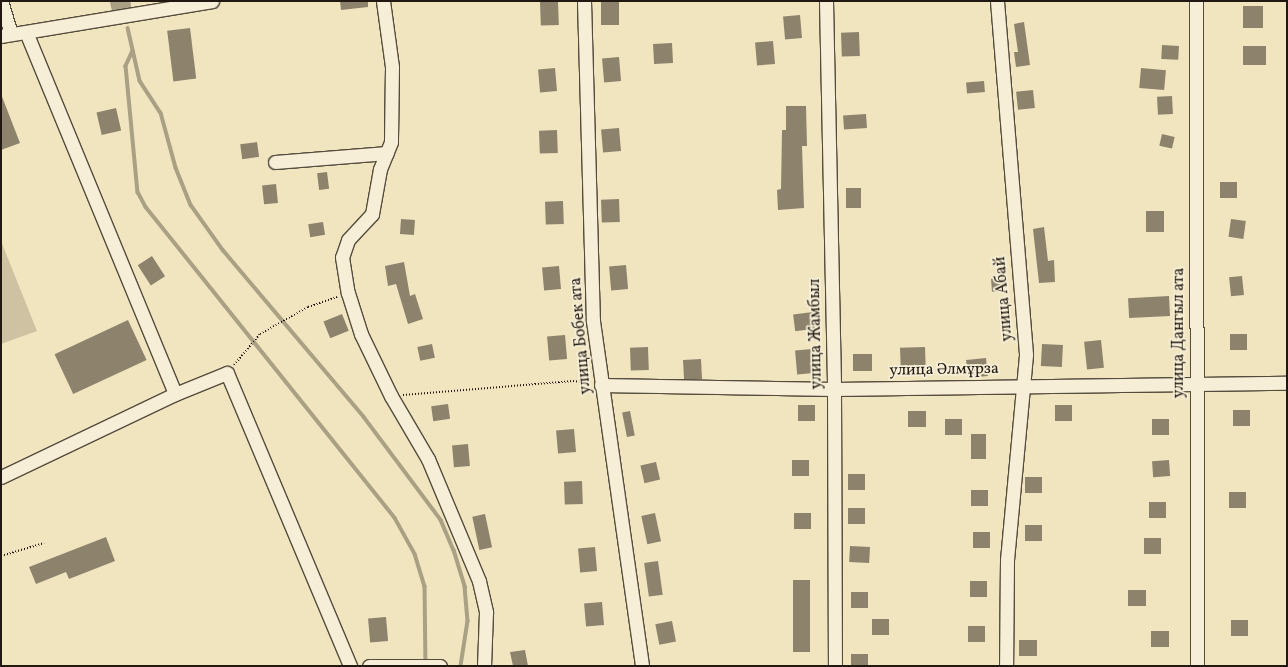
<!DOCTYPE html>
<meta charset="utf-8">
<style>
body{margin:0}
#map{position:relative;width:1288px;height:667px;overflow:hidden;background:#f1e5c0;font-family:Vollkorn,serif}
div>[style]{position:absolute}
.green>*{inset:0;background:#cec2a2}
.stream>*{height:3.5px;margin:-1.75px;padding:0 1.75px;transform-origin:1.75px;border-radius:1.75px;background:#aaa084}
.river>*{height:20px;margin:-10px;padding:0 10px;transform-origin:10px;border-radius:10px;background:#aaa084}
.building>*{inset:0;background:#8d836c;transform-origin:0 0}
.path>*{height:2px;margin-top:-1px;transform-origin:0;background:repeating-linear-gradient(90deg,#211911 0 1px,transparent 0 3px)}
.roads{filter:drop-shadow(1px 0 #554c3d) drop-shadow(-1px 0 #554c3d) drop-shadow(0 1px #554c3d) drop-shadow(0 -1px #554c3d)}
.minor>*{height:13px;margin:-6.5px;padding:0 6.5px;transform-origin:6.5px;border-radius:6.5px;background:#f6eed6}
span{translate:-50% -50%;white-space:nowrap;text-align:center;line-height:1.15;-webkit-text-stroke:3.5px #f6eed6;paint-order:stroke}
.street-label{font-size:16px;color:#211911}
.frame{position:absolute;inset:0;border:2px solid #211911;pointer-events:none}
</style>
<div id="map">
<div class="green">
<i style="clip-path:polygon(1px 241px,37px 331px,1px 344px)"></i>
</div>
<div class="stream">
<i style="left:128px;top:28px;width:54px;rotate:77.2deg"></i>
<i style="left:140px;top:81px;width:38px;rotate:57deg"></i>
<i style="left:161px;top:113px;width:57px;rotate:74.7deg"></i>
<i style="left:176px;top:168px;width:40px;rotate:68deg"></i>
<i style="left:191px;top:205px;width:55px;rotate:54.6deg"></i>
<i style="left:223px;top:250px;width:219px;rotate:49.8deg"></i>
<i style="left:364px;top:417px;width:129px;rotate:53.2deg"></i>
<i style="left:441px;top:520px;width:33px;rotate:67deg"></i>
<i style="left:454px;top:550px;width:39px;rotate:73deg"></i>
<i style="left:465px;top:587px;width:34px;rotate:85deg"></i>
<i style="left:468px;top:621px;width:46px;rotate:98.8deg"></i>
<i style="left:133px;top:51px;width:17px;rotate:115deg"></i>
<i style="left:126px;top:66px;width:127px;rotate:84.6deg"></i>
<i style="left:138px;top:192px;width:17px;rotate:62deg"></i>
<i style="left:146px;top:207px;width:398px;rotate:51.3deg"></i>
<i style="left:395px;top:518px;width:41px;rotate:60.9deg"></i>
<i style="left:415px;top:554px;width:34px;rotate:73deg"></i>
<i style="left:425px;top:586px;width:78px;rotate:89.3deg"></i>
</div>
<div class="river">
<i style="left:120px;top:1px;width:5px;rotate:79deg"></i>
</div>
<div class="building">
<i style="clip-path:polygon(340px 1px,368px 1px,368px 7px,341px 10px)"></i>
<i style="left:558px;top:1px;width:24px;height:18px;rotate:88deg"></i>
<i style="left:601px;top:1px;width:18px;height:24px"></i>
<i style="left:1243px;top:6px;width:20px;height:22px"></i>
<i style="left:800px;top:15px;width:23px;height:17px;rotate:85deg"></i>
<i style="clip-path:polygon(1024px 22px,1030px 65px,1016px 67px,1014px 52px,1018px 52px,1014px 24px)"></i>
<i style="left:190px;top:28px;width:51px;height:23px;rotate:83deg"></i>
<i style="left:859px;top:32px;width:24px;height:18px;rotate:88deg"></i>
<i style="left:773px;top:41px;width:23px;height:18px;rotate:85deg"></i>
<i style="left:672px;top:43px;width:20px;height:19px;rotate:87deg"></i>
<i style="left:1162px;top:45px;width:17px;height:14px;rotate:3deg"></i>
<i style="left:1243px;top:46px;width:23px;height:19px"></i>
<i style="left:619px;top:57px;width:24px;height:17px;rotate:85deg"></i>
<i style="left:555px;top:68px;width:23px;height:17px;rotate:85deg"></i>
<i style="left:1141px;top:68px;width:25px;height:20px;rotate:5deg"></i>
<i style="left:984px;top:81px;width:11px;height:18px;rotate:85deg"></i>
<i style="left:1033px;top:90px;width:18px;height:17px;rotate:84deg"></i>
<i style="clip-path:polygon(1px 94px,20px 143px,1px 150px)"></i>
<i style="left:1172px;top:96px;width:18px;height:15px;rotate:87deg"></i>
<i style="clip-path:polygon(786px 106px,806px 106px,807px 146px,802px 146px,804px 208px,778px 210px,777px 190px,781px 189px,782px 130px,786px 130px)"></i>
<i style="left:116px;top:108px;width:23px;height:20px;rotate:77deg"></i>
<i style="left:866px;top:114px;width:14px;height:23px;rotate:86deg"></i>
<i style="left:619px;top:128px;width:23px;height:18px;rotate:85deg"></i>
<i style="left:557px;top:130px;width:23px;height:18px;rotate:88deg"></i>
<i style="left:1162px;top:134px;width:13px;height:12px;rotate:13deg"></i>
<i style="left:257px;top:142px;width:15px;height:17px;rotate:82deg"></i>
<i style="left:327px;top:172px;width:17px;height:10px;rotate:83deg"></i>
<i style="left:1220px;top:182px;width:17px;height:16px"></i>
<i style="left:276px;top:184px;width:19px;height:14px;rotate:84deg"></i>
<i style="left:846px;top:188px;width:15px;height:20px"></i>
<i style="left:619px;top:199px;width:23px;height:18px;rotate:88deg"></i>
<i style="left:563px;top:201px;width:23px;height:18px;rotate:88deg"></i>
<i style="left:1146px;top:211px;width:18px;height:21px"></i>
<i style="left:401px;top:219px;width:14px;height:15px;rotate:4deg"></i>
<i style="left:1231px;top:219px;width:15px;height:18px;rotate:8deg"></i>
<i style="left:323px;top:222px;width:13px;height:15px;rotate:81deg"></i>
<i style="clip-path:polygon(1044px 227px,1048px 261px,1054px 260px,1055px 282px,1039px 283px,1033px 229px)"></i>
<i style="left:152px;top:256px;width:24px;height:17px;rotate:57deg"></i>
<i style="clip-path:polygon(404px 262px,410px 296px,415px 294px,423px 319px,408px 324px,396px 284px,388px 286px,385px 266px)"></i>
<i style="left:626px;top:265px;width:24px;height:17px;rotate:85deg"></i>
<i style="left:559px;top:266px;width:23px;height:17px;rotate:85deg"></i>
<i style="left:1242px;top:276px;width:19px;height:13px;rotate:84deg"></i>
<i style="left:1003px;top:278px;width:13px;height:12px;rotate:86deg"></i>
<i style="left:1169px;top:296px;width:20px;height:41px;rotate:87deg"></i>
<i style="left:813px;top:312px;width:17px;height:20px;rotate:83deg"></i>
<i style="left:342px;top:314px;width:18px;height:20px;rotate:68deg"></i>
<i style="left:128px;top:320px;width:44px;height:81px;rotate:65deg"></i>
<i style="left:1247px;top:334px;width:16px;height:17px;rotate:90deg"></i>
<i style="left:565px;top:335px;width:24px;height:18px;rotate:85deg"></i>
<i style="left:1101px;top:340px;width:28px;height:17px;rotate:84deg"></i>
<i style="left:432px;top:344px;width:14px;height:15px;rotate:78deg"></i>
<i style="left:1042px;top:344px;width:21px;height:22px;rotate:3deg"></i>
<i style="left:648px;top:347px;width:23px;height:18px;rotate:88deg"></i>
<i style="left:925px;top:347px;width:25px;height:25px;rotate:88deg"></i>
<i style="left:812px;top:349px;width:24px;height:17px;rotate:85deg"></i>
<i style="left:853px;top:354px;width:19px;height:17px"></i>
<i style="left:986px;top:358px;width:18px;height:20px;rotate:84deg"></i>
<i style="left:701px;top:359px;width:20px;height:18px;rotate:87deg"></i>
<i style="left:448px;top:404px;width:15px;height:17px;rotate:82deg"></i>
<i style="left:798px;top:405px;width:17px;height:16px"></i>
<i style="left:1055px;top:405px;width:17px;height:16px"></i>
<i style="left:1250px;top:410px;width:16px;height:17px;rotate:90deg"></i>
<i style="left:630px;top:411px;width:25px;height:8px;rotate:79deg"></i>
<i style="left:926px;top:411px;width:16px;height:18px;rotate:90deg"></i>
<i style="left:945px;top:419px;width:17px;height:16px"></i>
<i style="left:1169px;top:419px;width:16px;height:17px;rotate:90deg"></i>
<i style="left:574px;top:429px;width:23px;height:18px;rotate:85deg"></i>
<i style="left:971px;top:434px;width:15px;height:25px"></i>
<i style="left:468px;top:444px;width:22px;height:16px;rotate:85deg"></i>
<i style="left:792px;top:460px;width:17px;height:16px"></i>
<i style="left:1169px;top:460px;width:16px;height:17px;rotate:86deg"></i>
<i style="left:656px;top:462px;width:18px;height:16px;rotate:77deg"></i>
<i style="left:848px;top:474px;width:17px;height:16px"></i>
<i style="left:1042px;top:477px;width:16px;height:17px;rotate:90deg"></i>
<i style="left:582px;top:481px;width:23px;height:18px;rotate:88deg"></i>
<i style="left:988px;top:490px;width:16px;height:17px;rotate:90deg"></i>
<i style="left:1229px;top:492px;width:17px;height:16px"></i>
<i style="left:1149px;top:502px;width:17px;height:16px"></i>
<i style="left:865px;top:508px;width:16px;height:17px;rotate:90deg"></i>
<i style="left:655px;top:513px;width:29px;height:14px;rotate:78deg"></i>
<i style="left:794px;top:513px;width:17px;height:16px"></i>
<i style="left:485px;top:514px;width:34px;height:13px;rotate:78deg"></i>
<i style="left:1042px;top:525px;width:16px;height:17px;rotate:90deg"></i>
<i style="left:973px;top:532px;width:17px;height:16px"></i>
<i style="clip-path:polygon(106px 537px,115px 561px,69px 579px,66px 572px,36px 584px,29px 567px)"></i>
<i style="left:1161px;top:538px;width:16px;height:17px;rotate:90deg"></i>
<i style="left:850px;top:546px;width:20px;height:16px;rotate:3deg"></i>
<i style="left:595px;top:547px;width:24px;height:17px;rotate:85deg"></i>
<i style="left:658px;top:561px;width:34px;height:14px;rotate:82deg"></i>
<i style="left:793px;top:580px;width:17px;height:72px"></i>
<i style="left:970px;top:581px;width:17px;height:16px"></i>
<i style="left:1128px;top:590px;width:18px;height:16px"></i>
<i style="left:851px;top:592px;width:17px;height:16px"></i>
<i style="left:602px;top:602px;width:23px;height:18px;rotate:85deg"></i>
<i style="left:386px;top:617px;width:24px;height:18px;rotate:85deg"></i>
<i style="left:889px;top:619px;width:16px;height:17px;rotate:90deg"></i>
<i style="left:1231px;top:620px;width:17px;height:16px"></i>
<i style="left:672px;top:621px;width:21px;height:17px;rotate:79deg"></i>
<i style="left:985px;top:626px;width:16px;height:17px;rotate:90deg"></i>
<i style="left:1151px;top:631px;width:18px;height:16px"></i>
<i style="left:1019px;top:640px;width:18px;height:16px"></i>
<i style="clip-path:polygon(525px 650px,528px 666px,513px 666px,510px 652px)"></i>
<i style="left:868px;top:654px;width:12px;height:17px;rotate:90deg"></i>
</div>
<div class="path">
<i style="left:234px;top:365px;width:40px;rotate:-50deg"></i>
<i style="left:260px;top:334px;width:55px;rotate:-29.4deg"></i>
<i style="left:308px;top:307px;width:31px;rotate:-19deg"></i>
<i style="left:403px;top:395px;width:171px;rotate:-4.7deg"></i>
<i style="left:573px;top:381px;width:17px;rotate:7deg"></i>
<i style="left:1px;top:556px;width:45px;rotate:-16.8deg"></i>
</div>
<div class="roads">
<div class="minor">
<i style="left:1px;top:1px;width:34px;rotate:73deg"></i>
<i style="left:383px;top:1px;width:67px;rotate:82.2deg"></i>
<i style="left:392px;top:67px;width:75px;rotate:90.8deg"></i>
<i style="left:391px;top:142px;width:29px;rotate:112deg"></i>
<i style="left:380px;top:169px;width:46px;rotate:100.1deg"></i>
<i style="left:372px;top:214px;width:35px;rotate:133deg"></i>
<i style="left:348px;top:240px;width:18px;rotate:109deg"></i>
<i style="left:342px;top:257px;width:36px;rotate:81deg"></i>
<i style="left:348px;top:293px;width:43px;rotate:72.4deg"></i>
<i style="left:361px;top:334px;width:69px;rotate:64.2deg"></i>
<i style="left:391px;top:396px;width:73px;rotate:59.6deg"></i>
<i style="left:428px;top:459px;width:132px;rotate:67.3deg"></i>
<i style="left:479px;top:581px;width:32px;rotate:77deg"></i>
<i style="left:486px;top:612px;width:54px;rotate:92.1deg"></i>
<i style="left:584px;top:1px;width:320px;rotate:88.4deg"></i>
<i style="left:593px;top:321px;width:348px;rotate:81.9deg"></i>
<i style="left:826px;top:1px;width:388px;rotate:88.8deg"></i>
<i style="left:834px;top:389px;width:277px;rotate:89.8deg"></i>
<i style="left:997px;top:1px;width:355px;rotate:85.3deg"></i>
<i style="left:1026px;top:355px;width:206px;rotate:95.3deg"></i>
<i style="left:1007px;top:560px;width:106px;rotate:90.5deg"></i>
<i style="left:1196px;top:1px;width:665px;rotate:89.91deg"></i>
<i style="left:26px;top:32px;width:391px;rotate:67.6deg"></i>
<i style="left:1px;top:36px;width:214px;rotate:-9.4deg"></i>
<i style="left:275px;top:162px;width:112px;rotate:-4.6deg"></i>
<i style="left:601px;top:385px;width:233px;rotate:1deg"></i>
<i style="left:834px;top:389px;width:453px;rotate:-0.8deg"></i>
<i style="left:1px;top:477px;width:193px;rotate:-25.5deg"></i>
<i style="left:175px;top:394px;width:56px;rotate:-22deg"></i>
<i style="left:227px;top:373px;width:318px;rotate:67.2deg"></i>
<i style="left:369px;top:666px;width:71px"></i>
</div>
</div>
<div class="street-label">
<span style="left:1004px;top:299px;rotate:-95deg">улица Абай</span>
<span style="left:1179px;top:333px;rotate:-90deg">улица Дангыл ата</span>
<span style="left:816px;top:334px;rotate:-91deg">улица Жамбыл</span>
<span style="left:581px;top:336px;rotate:-95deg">улица Бобек ата</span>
<span style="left:944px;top:370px;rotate:-1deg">улица Әлмұрза</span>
</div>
<div class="frame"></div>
</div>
